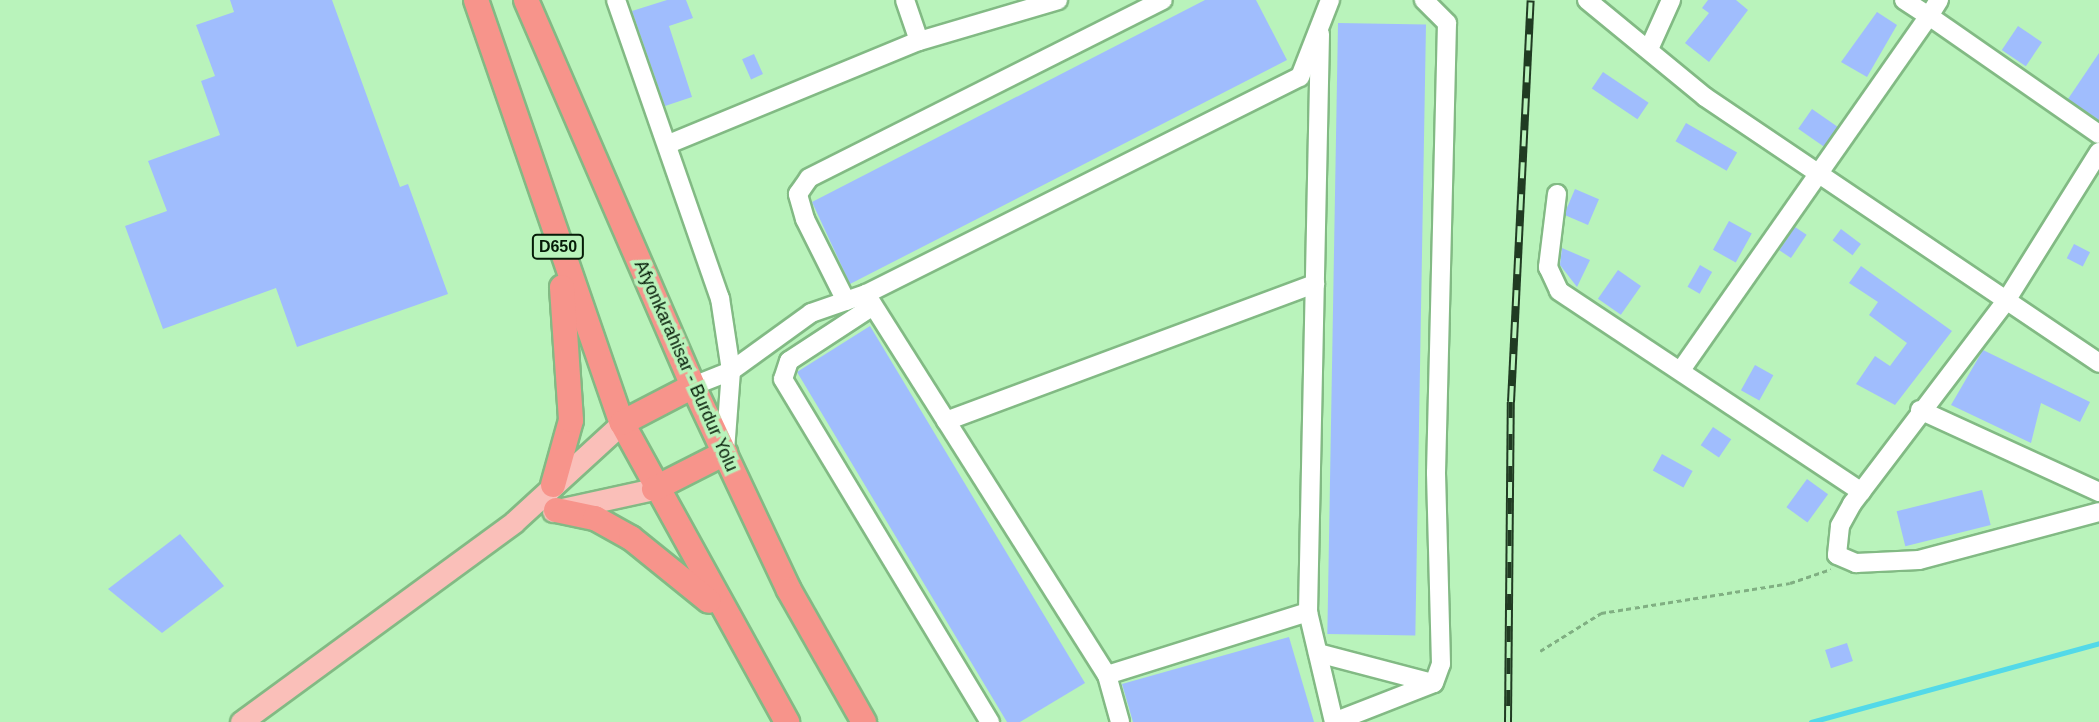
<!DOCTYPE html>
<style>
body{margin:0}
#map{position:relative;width:2099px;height:722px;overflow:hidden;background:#b9f3bb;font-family:Arial,sans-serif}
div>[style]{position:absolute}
.stream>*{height:5px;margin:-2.5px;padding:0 2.5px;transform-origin:2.5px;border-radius:2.5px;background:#53d9e8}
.building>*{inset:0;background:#a0bdfd;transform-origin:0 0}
.path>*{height:2.5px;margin-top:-1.25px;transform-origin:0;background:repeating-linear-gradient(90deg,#80af82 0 5px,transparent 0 8.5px)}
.roads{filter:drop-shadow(2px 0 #82ba84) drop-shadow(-2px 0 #82ba84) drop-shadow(0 2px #82ba84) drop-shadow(0 -2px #82ba84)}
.minor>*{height:18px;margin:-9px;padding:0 9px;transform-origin:9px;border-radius:9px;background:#fff}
.major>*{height:21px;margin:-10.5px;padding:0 10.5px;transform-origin:10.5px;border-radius:10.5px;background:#fabfb9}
.highway>*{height:24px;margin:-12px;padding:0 12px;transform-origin:12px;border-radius:12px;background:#f7948b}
.rail>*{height:8px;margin-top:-4px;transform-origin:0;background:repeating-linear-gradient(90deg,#b9f3bb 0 16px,#203b22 0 32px);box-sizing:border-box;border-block:2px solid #203b22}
span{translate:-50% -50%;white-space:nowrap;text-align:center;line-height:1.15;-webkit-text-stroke:7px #b9f3bb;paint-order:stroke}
.shield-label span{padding:2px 5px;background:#b9f3bb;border:2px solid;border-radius:5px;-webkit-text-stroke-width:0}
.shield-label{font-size:16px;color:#051b07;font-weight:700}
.street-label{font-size:18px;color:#051b07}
</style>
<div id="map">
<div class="stream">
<i style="left:1811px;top:722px;width:299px;rotate:-15.3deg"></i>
</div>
<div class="building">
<i style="clip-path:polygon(230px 0,332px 0,400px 187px,408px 184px,448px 294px,297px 347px,276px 288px,163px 329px,125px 226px,167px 211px,148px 161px,220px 135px,201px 81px,215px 76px,196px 25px,234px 12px)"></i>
<i style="clip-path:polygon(667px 0,686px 0,693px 18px,669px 26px,692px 97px,665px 106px,632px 11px)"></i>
<i style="clip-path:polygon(1205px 0,1256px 0,1287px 60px,850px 284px,812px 202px)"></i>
<i style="clip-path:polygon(1708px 0,1736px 0,1748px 10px,1709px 62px,1685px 43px,1709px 13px,1702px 8px)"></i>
<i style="clip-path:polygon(1877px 12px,1897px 25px,1867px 77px,1841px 62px)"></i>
<i style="left:1338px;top:23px;width:88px;height:611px;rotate:1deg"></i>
<i style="left:2018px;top:26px;width:29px;height:29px;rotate:34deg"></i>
<i style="clip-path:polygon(2099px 53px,2099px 120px,2068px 99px)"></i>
<i style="left:754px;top:54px;width:22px;height:13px;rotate:66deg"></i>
<i style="left:1603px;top:72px;width:55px;height:20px;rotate:34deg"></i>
<i style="left:1812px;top:109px;width:32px;height:24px;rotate:35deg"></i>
<i style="left:1686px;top:123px;width:59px;height:21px;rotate:30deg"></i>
<i style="left:1575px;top:189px;width:26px;height:28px;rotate:23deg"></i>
<i style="left:1729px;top:221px;width:26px;height:33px;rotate:29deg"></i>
<i style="left:1795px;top:227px;width:14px;height:28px;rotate:34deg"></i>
<i style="left:1841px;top:229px;width:25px;height:14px;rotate:37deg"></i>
<i style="left:2074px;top:244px;width:18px;height:16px;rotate:27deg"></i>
<i style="clip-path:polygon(1562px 248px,1590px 260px,1577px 287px,1560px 265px)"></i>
<i style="left:1700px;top:265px;width:14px;height:25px;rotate:30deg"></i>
<i style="clip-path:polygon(1861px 266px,1952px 331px,1895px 405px,1856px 384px,1875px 356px,1890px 366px,1907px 343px,1869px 315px,1878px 302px,1849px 283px)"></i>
<i style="left:1618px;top:270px;width:28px;height:35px;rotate:35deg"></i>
<i style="clip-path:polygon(870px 326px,1085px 683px,1020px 722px,1007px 722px,797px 372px)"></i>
<i style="clip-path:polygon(1983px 350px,2090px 402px,2080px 422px,2041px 403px,2031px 443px,1951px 405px)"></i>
<i style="left:1755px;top:365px;width:21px;height:29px;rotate:29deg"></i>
<i style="left:1713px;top:427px;width:22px;height:22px;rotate:34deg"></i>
<i style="left:1662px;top:454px;width:35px;height:19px;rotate:29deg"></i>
<i style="left:1807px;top:479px;width:26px;height:35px;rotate:36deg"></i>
<i style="left:1982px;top:490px;width:36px;height:88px;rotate:76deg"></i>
<i style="clip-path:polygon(180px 534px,224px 586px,162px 633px,108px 589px)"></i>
<i style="clip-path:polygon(1289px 637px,1314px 722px,1133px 722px,1122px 684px)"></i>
<i style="left:1847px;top:643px;width:19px;height:23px;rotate:72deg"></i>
</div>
<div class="path">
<i style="left:1540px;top:651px;width:72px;rotate:-31.9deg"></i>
<i style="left:1601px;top:613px;width:191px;rotate:-9deg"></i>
<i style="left:1790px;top:583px;width:43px;rotate:-18.9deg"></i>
</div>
<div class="roads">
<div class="minor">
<i style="left:616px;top:0;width:316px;rotate:70.8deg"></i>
<i style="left:720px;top:298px;width:74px;rotate:81.4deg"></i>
<i style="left:731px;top:371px;width:80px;rotate:94.3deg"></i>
<i style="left:905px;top:0;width:43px;rotate:71.1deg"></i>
<i style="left:1587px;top:0;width:153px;rotate:39.4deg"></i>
<i style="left:1705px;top:97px;width:475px;rotate:34deg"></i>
<i style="left:1904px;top:0;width:30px;rotate:33deg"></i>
<i style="left:1929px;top:16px;width:19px;rotate:-58deg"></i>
<i style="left:1649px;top:49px;width:54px;rotate:-65.8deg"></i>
<i style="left:671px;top:143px;width:268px;rotate:-22.4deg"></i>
<i style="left:919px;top:41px;width:145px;rotate:-16.4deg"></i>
<i style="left:2099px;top:152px;width:176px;rotate:122deg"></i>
<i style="left:2006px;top:301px;width:255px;rotate:127.2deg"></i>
<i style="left:1852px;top:504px;width:25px;rotate:119deg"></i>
<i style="left:1840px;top:526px;width:29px;rotate:96deg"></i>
<i style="left:1837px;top:555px;width:21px;rotate:23deg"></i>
<i style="left:1856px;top:563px;width:63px;rotate:-2.7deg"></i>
<i style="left:1919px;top:560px;width:186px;rotate:-14.9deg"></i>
<i style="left:1557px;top:194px;width:74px;rotate:97deg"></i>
<i style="left:1548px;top:267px;width:26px;rotate:65deg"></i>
<i style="left:1559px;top:291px;width:363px;rotate:33.6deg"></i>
<i style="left:866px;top:294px;width:451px;rotate:57.7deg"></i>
<i style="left:1107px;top:675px;width:211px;rotate:-17.4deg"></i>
<i style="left:1308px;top:612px;width:578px;rotate:-88.81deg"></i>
<i style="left:846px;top:301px;width:92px;rotate:-116.6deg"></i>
<i style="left:805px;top:219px;width:26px;rotate:-106deg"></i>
<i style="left:798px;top:194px;width:19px;rotate:-55deg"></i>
<i style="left:809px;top:178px;width:396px;rotate:-26.7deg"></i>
<i style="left:873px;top:306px;width:100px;rotate:146.8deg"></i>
<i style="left:789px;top:361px;width:19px;rotate:108deg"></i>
<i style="left:783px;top:379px;width:401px;rotate:58.9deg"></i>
<i style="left:1681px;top:370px;width:432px;rotate:-55deg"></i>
<i style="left:1929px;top:16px;width:207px;rotate:34.8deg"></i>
<i style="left:693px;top:386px;width:41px;rotate:-21.5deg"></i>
<i style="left:731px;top:371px;width:99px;rotate:-35.9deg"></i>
<i style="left:811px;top:313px;width:58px;rotate:-19.1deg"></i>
<i style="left:866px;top:294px;width:485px;rotate:-26.6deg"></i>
<i style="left:1300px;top:77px;width:83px;rotate:-68.7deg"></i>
<i style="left:1920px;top:410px;width:197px;rotate:24.6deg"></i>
<i style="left:946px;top:421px;width:394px;rotate:-20.4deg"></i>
<i style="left:1308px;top:612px;width:113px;rotate:76.7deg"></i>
<i style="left:1334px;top:722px;width:107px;rotate:-21.3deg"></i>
<i style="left:1434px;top:683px;width:20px;rotate:-70deg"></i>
<i style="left:1441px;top:664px;width:191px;rotate:-91.5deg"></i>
<i style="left:1436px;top:473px;width:450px;rotate:-88.6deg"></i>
<i style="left:1447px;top:23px;width:33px;rotate:-135deg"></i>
<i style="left:1318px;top:653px;width:118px;rotate:14.7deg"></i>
<i style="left:1107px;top:675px;width:49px;rotate:74.5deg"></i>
</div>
<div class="major">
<i style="left:553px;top:511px;width:103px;rotate:-12.3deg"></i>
<i style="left:241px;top:722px;width:338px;rotate:-36.2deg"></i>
<i style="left:514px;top:522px;width:147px;rotate:-42.5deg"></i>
</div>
<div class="highway">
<i style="left:476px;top:0;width:447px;rotate:71deg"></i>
<i style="left:622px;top:423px;width:342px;rotate:61.1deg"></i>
<i style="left:526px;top:0;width:421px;rotate:66.6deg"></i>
<i style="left:693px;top:386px;width:225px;rotate:64.8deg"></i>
<i style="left:789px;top:590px;width:152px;rotate:60.4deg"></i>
<i style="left:622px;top:423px;width:80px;rotate:-27.5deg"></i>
<i style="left:553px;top:485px;width:67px;rotate:-74.5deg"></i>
<i style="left:571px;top:420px;width:133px;rotate:-93.9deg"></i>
<i style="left:654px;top:489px;width:80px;rotate:-26.9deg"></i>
<i style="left:556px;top:510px;width:40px;rotate:12deg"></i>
<i style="left:595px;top:518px;width:41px;rotate:29.1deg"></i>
<i style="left:631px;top:538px;width:100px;rotate:38.9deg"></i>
</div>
</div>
<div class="rail">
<i style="left:1508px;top:722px;width:320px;rotate:-89.5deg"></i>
<i style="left:1511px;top:402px;width:402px;rotate:-87.2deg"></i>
</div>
<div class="shield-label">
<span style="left:558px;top:247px">D650</span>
</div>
<div class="street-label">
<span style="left:686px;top:366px;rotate:66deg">Afyonkarahisar - Burdur Yolu</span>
</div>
</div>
